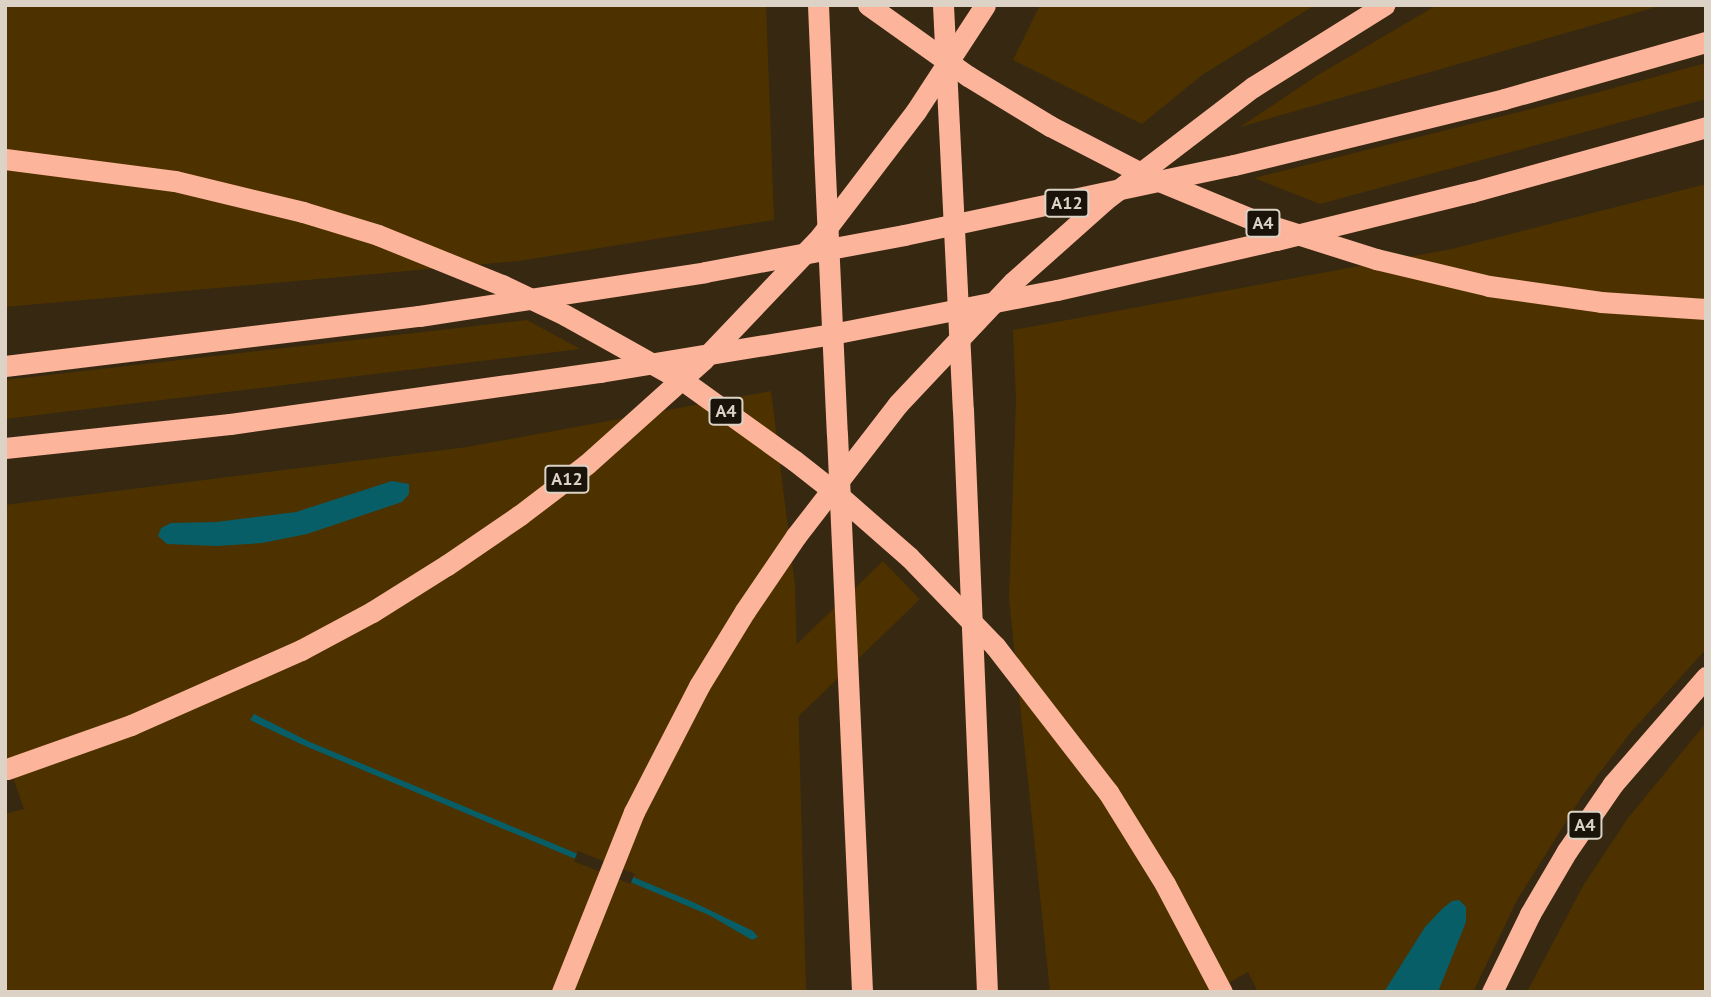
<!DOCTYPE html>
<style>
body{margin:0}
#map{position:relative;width:1711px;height:997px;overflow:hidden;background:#372812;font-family:"PT Sans",sans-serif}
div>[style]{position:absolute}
.green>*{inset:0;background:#4d3200;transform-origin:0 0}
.water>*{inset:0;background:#075e66}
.pier>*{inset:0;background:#372812;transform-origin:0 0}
.motorway>*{height:21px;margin:-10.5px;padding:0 10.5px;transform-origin:10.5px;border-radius:10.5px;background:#fcb49b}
.motorway-bridge>*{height:21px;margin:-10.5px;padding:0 10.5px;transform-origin:10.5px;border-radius:10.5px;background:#fcb49b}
span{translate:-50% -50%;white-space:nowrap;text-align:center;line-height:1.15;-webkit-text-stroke:5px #191309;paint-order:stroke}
.shield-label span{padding:2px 5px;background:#191309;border:2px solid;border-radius:5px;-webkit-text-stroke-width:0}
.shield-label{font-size:18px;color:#dcd3c6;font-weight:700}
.frame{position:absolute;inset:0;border:7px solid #dcd3c6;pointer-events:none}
</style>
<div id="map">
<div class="green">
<i style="clip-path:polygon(5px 5px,766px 5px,774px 220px,519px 261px,5px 307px)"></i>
<i style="clip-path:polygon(1040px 5px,1315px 5px,1202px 75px,1142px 124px,1013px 60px)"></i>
<i style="clip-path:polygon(1437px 5px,1663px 5px,1240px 127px,1318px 75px)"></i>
<i style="clip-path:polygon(1706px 63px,1706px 99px,1320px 204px,1254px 178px,1599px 92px)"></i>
<i style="clip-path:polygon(1706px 184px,1706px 649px,1631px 732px,1584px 793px,1517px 900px,1473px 992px,1258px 992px,1248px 972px,1212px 992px,1050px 992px,1009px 598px,1016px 401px,1013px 330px,1452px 249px)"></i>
<i style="clip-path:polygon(527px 320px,580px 349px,5px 419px,5px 380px)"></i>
<i style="clip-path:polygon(771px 391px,795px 585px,806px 992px,5px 992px,5px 814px,24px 809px,5px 755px,5px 505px,467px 447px)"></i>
<i style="left:883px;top:561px;width:53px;height:431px;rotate:46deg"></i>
<i style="clip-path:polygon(1706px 723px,1706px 992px,1527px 992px,1583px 886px,1628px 818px)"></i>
</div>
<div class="water">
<i style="clip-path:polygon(392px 481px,409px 484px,409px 494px,402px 502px,307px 534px,262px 543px,217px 546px,167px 544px,158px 536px,161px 528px,171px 523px,216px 522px,296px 512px)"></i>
<i style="clip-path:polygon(254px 714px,310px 742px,693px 902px,753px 931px,758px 937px,752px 940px,709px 915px,303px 745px,250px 720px)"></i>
<i style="clip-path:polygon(1459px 900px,1466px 907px,1466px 922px,1438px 992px,1384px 992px,1425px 927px,1442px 909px,1452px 901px)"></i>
</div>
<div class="pier">
<i style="left:578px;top:851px;width:61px;height:11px;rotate:22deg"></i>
</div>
<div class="motorway">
<i style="left:818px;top:5px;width:146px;rotate:87.6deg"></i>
<i style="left:943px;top:5px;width:122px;rotate:87.2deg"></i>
<i style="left:5px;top:366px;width:417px;rotate:-6.9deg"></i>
<i style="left:419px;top:316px;width:289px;rotate:-8.7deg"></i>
<i style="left:705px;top:272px;width:202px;rotate:-10.5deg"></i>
<i style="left:904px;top:235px;width:337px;rotate:-12deg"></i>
<i style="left:1234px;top:165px;width:278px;rotate:-13.7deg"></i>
<i style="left:1504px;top:99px;width:210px;rotate:-15.8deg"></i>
<i style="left:963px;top:410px;width:582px;rotate:87.64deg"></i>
<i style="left:837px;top:434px;width:559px;rotate:87.43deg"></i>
<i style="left:5px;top:448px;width:226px;rotate:-6.1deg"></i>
<i style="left:230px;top:424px;width:374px;rotate:-8deg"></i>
<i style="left:600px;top:372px;width:230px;rotate:-9.3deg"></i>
<i style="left:827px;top:335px;width:234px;rotate:-11.1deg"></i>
<i style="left:1057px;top:290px;width:225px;rotate:-12.9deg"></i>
<i style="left:1276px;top:240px;width:202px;rotate:-13.8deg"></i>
<i style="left:1472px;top:192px;width:243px;rotate:-15.5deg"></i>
<i style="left:1492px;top:992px;width:87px;rotate:-64deg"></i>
<i style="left:1530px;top:914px;width:73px;rotate:-59.6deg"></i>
<i style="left:1567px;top:851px;width:81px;rotate:-55.5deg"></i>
<i style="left:1613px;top:784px;width:142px;rotate:-49deg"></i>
</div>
<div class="motorway-bridge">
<i style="left:868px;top:5px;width:123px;rotate:35.4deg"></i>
<i style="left:968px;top:76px;width:96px;rotate:31.4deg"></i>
<i style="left:1050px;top:126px;width:109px;rotate:27.3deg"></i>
<i style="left:1147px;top:176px;width:118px;rotate:22.4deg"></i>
<i style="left:1256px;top:221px;width:126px;rotate:17.6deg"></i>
<i style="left:1376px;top:259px;width:116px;rotate:13.4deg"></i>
<i style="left:1489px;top:286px;width:113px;rotate:8.1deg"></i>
<i style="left:1601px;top:302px;width:105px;rotate:3.8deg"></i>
<i style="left:949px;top:127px;width:283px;rotate:87.2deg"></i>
<i style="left:824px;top:151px;width:283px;rotate:87.4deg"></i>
<i style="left:5px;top:159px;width:171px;rotate:7.4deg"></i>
<i style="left:175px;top:181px;width:132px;rotate:13.6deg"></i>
<i style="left:303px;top:212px;width:78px;rotate:17deg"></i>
<i style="left:378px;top:235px;width:134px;rotate:22deg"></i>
<i style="left:502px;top:285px;width:70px;rotate:25.5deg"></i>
<i style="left:565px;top:315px;width:137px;rotate:29.2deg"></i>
<i style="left:685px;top:382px;width:135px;rotate:35.7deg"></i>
<i style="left:795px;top:461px;width:53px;rotate:38.2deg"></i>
<i style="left:837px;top:494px;width:96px;rotate:41.2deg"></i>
<i style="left:909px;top:557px;width:124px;rotate:46deg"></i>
<i style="left:995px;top:646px;width:185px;rotate:52.3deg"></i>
<i style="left:1108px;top:792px;width:108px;rotate:58.2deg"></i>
<i style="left:1165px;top:884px;width:122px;rotate:62.2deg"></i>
<i style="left:7px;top:769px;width:132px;rotate:-19.5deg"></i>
<i style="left:131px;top:725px;width:186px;rotate:-23.8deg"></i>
<i style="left:301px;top:650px;width:81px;rotate:-28.2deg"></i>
<i style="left:372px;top:612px;width:89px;rotate:-32.1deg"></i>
<i style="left:447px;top:565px;width:88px;rotate:-34.4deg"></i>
<i style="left:520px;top:515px;width:84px;rotate:-37.3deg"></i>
<i style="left:587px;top:464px;width:156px;rotate:-41.9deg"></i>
<i style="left:703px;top:360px;width:170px;rotate:-46.4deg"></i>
<i style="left:820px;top:237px;width:158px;rotate:-52.7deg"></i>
<i style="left:916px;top:111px;width:126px;rotate:-56.9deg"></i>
<i style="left:562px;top:992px;width:194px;rotate:-68.2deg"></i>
<i style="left:634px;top:812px;width:142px;rotate:-62.7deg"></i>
<i style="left:699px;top:686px;width:88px;rotate:-58.5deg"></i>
<i style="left:745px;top:611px;width:91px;rotate:-55.8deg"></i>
<i style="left:796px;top:536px;width:167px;rotate:-52.3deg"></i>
<i style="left:898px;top:404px;width:168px;rotate:-46.7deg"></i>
<i style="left:1013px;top:282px;width:123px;rotate:-41.7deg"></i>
<i style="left:1105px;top:200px;width:186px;rotate:-37.4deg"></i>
<i style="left:1253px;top:87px;width:155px;rotate:-32deg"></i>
</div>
<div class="shield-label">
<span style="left:1067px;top:203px">A12</span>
<span style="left:1263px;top:223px">A4</span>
<span style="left:726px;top:411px">A4</span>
<span style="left:567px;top:479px">A12</span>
<span style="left:1585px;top:825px">A4</span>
</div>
<div class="frame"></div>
</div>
